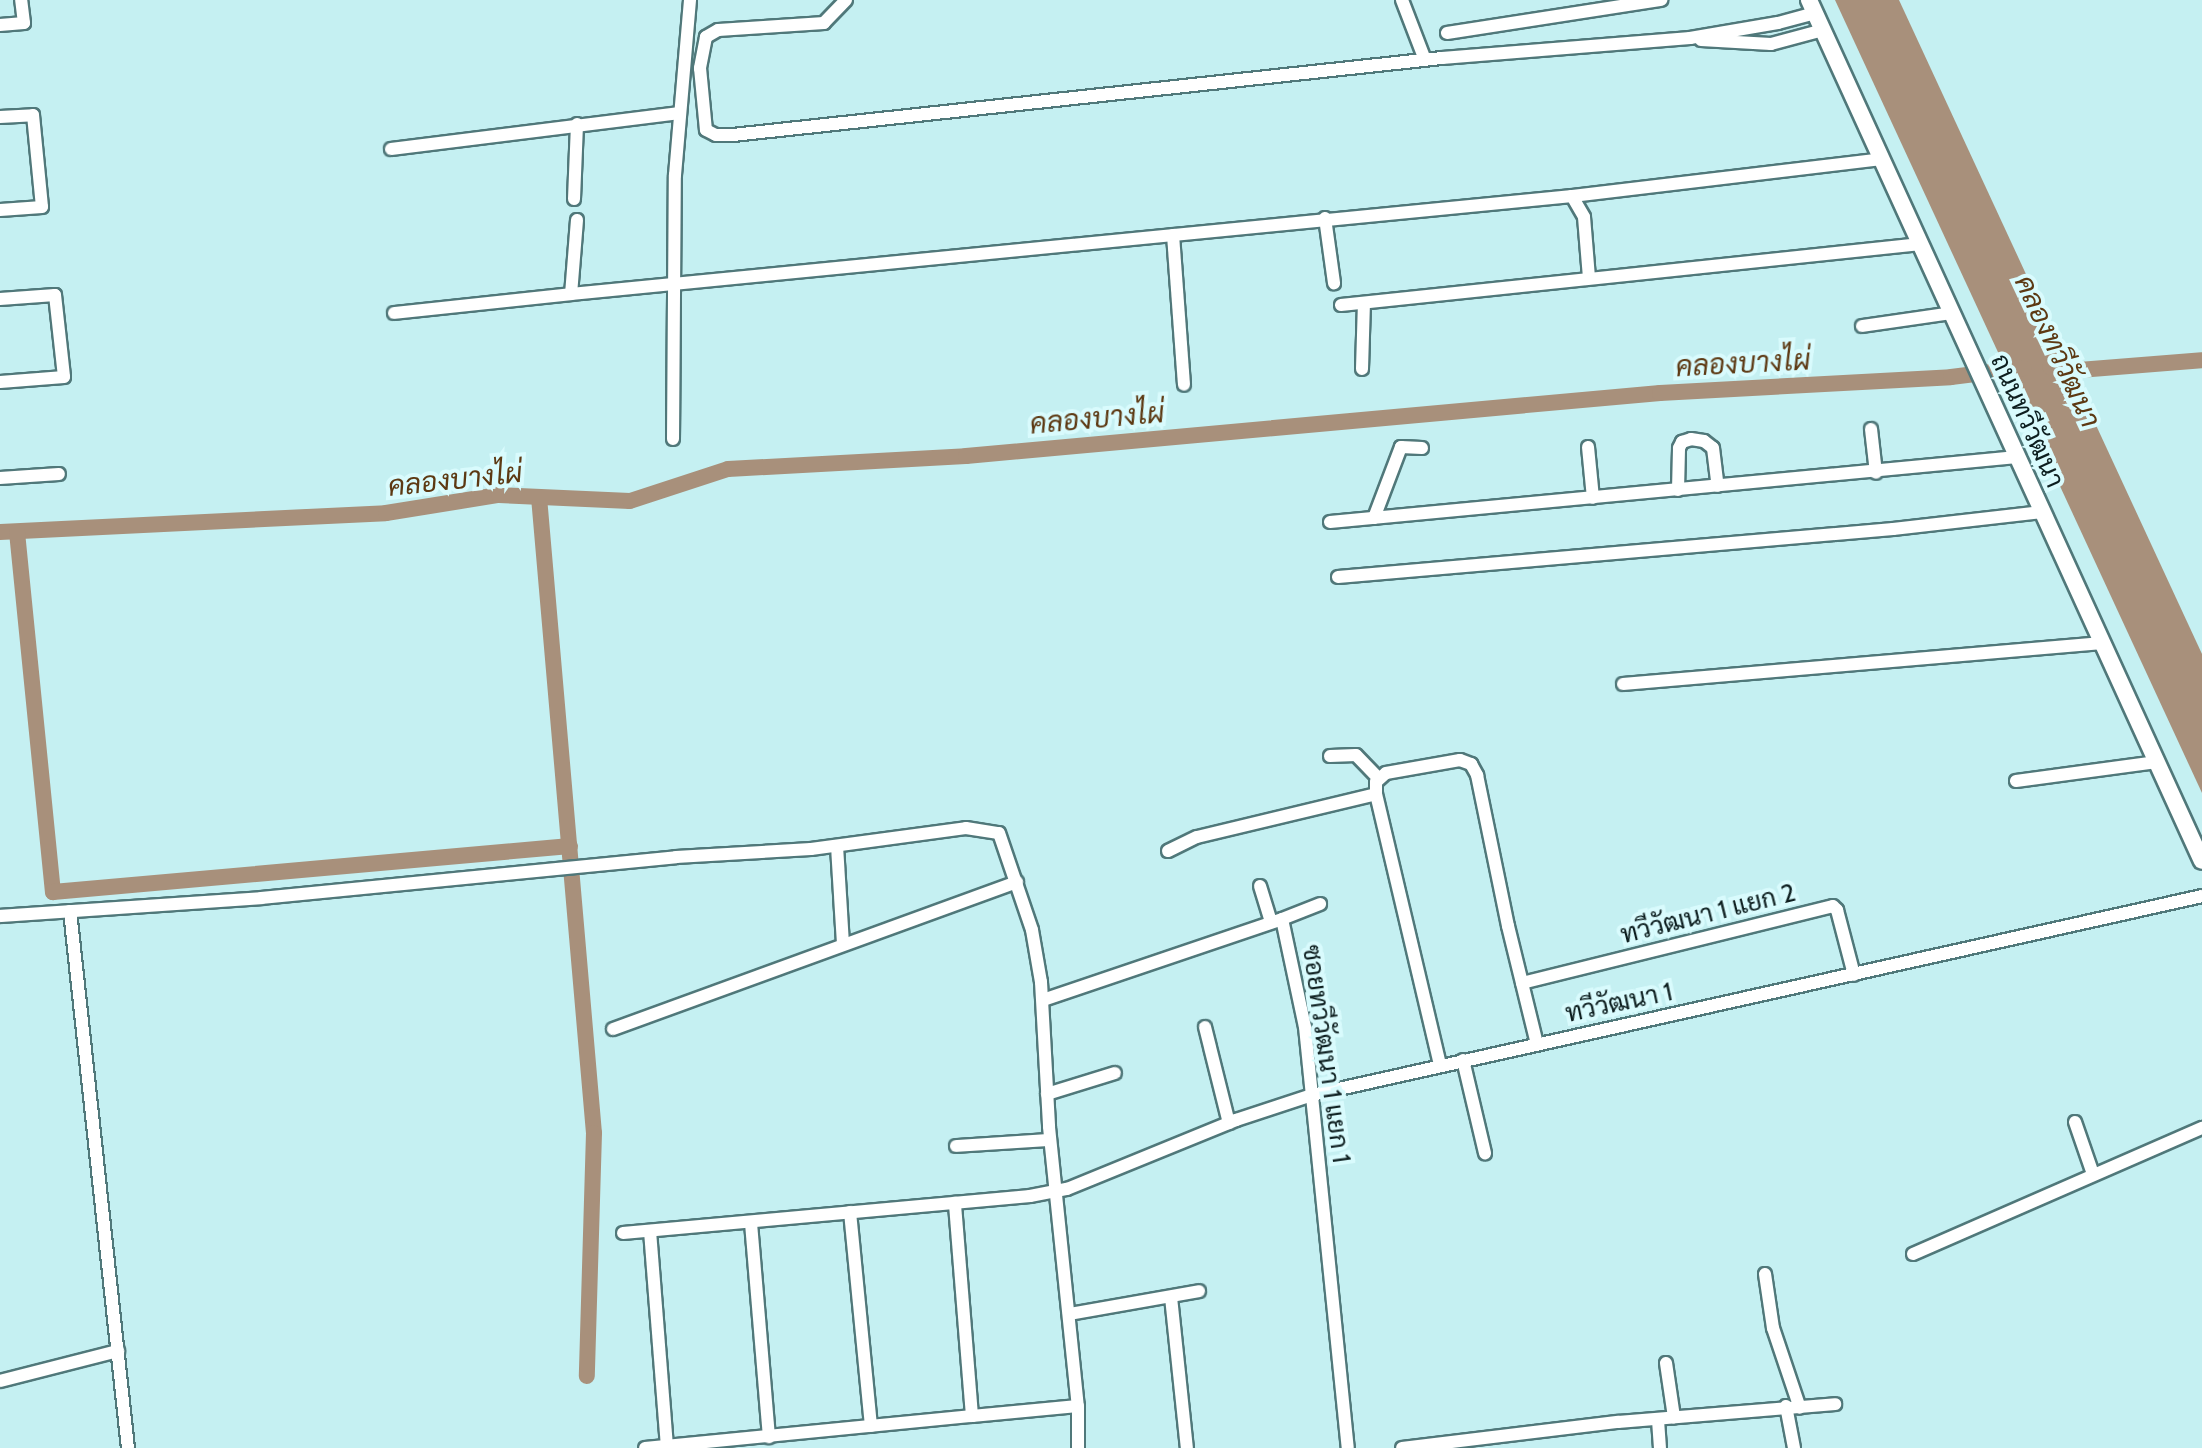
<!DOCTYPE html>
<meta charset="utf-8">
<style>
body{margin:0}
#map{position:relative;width:2202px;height:1448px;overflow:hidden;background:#c5f0f2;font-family:Cabin,Sarabun,sans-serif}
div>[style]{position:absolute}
.water>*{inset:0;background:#a8907b}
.canal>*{height:16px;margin:-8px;padding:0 8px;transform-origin:8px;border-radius:8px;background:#a8907b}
.roads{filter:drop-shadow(2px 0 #50787a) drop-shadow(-2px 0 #50787a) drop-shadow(0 2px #50787a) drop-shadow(0 -2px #50787a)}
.street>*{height:12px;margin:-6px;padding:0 6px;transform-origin:6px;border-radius:6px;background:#fff}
.secondary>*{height:16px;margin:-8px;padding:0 8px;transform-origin:8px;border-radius:8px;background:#fff}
span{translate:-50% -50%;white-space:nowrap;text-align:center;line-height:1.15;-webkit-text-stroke:8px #d9fbfd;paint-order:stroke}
.street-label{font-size:26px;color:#0d1e1f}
.water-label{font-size:28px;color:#5d3913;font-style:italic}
</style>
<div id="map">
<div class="water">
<i style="clip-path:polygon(1835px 0,1899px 0,2202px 654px,2202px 793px)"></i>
</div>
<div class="canal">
<i style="left:2050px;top:367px;width:29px;rotate:6deg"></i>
<i style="left:2079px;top:370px;width:123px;rotate:-4.6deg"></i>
<i style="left:539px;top:497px;width:638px;rotate:85.06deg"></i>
<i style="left:594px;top:1133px;width:243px;rotate:91.7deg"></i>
<i style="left:0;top:532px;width:386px;rotate:-2.8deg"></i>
<i style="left:386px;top:513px;width:114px;rotate:-9.1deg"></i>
<i style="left:499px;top:495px;width:131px;rotate:2.6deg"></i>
<i style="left:630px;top:501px;width:103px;rotate:-18.1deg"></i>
<i style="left:728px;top:469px;width:238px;rotate:-3.1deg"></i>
<i style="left:966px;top:456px;width:697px;rotate:-5.19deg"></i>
<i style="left:1660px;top:393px;width:291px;rotate:-3.1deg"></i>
<i style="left:1951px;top:377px;width:73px;rotate:-7.1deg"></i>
<i style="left:17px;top:532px;width:362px;rotate:84.3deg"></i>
<i style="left:53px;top:892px;width:519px;rotate:-5.08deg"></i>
</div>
<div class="roads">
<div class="street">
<i style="left:846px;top:0;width:32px;rotate:134deg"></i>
<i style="left:824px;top:23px;width:106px;rotate:176.2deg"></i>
<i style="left:718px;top:30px;width:14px;rotate:150deg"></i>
<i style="left:706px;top:37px;width:32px;rotate:101deg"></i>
<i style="left:700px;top:68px;width:62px;rotate:84.5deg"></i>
<i style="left:706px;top:130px;width:11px;rotate:27deg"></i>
<i style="left:716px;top:135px;width:17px"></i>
<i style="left:733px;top:135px;width:713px;rotate:-6.2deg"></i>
<i style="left:1442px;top:58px;width:249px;rotate:-4.6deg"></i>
<i style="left:1690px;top:38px;width:89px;rotate:-9.7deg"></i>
<i style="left:1778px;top:23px;width:38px;rotate:-15deg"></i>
<i style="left:1402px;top:0;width:64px;rotate:69deg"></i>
<i style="left:0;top:25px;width:24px;rotate:-5deg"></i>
<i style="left:24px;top:23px;width:23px;rotate:-97deg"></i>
<i style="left:1447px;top:33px;width:217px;rotate:-8.8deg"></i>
<i style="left:1701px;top:40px;width:70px;rotate:3.3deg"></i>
<i style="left:1771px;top:44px;width:54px;rotate:-15.1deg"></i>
<i style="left:0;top:117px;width:33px;rotate:-3deg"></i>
<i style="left:33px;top:115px;width:92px;rotate:84.4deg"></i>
<i style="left:42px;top:207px;width:42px;rotate:175.9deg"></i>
<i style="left:391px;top:149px;width:289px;rotate:-7.1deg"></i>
<i style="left:1572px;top:196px;width:24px;rotate:60deg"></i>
<i style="left:1584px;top:217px;width:61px;rotate:85.3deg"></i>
<i style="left:574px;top:199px;width:75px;rotate:-87.7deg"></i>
<i style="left:1325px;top:218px;width:66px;rotate:82.1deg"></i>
<i style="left:577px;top:220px;width:74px;rotate:94.6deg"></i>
<i style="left:571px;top:294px;width:1006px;rotate:-5.59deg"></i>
<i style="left:1572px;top:196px;width:312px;rotate:-6.8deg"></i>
<i style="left:1173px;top:235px;width:150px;rotate:85.8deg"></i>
<i style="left:0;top:299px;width:55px;rotate:-4.2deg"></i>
<i style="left:55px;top:295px;width:82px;rotate:83.7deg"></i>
<i style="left:64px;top:377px;width:64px;rotate:175.5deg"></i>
<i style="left:1341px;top:305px;width:583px;rotate:-6deg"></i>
<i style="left:394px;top:313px;width:178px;rotate:-6.1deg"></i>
<i style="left:1862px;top:326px;width:91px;rotate:-8.2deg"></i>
<i style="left:1362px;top:369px;width:66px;rotate:-88.3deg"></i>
<i style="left:1871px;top:429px;width:44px;rotate:83.5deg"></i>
<i style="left:673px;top:439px;width:264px;rotate:-89.6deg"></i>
<i style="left:675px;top:175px;width:176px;rotate:-85.1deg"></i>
<i style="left:1588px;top:447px;width:51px;rotate:84.4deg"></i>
<i style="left:0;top:478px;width:59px;rotate:-3.9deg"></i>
<i style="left:1678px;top:490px;width:42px;rotate:-88.6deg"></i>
<i style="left:1679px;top:448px;width:7px;rotate:-63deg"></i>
<i style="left:1682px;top:442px;width:9px;rotate:-18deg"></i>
<i style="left:1691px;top:439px;width:13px;rotate:9deg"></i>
<i style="left:1704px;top:441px;width:11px;rotate:38deg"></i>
<i style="left:1713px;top:448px;width:38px;rotate:83deg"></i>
<i style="left:1374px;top:518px;width:76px;rotate:-69.2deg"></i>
<i style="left:1401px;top:447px;width:21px;rotate:3deg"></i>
<i style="left:1330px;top:522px;width:690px;rotate:-5.4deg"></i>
<i style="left:1338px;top:577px;width:557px;rotate:-4.94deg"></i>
<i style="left:1893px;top:529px;width:150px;rotate:-6.5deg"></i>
<i style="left:1623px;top:684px;width:481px;rotate:-4.9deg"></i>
<i style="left:1330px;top:756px;width:26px;rotate:-2deg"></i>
<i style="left:1356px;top:755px;width:32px;rotate:46deg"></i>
<i style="left:2016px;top:781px;width:142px;rotate:-7.7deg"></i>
<i style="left:1376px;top:794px;width:278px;rotate:76.7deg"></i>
<i style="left:837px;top:846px;width:98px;rotate:86.5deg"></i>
<i style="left:1168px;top:851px;width:32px;rotate:-26deg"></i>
<i style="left:1197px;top:837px;width:184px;rotate:-13.5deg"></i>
<i style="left:1376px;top:794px;width:12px;rotate:-90deg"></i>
<i style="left:1376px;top:782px;width:13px;rotate:-42deg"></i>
<i style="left:1386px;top:773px;width:75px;rotate:-10deg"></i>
<i style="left:1460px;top:760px;width:12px;rotate:20deg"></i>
<i style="left:1471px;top:764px;width:13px;rotate:61deg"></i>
<i style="left:1477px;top:775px;width:154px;rotate:78.4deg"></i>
<i style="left:1508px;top:926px;width:122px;rotate:76.2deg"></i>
<i style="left:1260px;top:886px;width:38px;rotate:73deg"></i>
<i style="left:70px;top:911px;width:540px;rotate:83.84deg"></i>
<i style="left:0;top:916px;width:262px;rotate:-3.9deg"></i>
<i style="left:261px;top:898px;width:417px;rotate:-5.6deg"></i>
<i style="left:676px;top:857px;width:135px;rotate:-3.4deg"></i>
<i style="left:811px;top:849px;width:156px;rotate:-7.7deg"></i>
<i style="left:966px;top:828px;width:33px;rotate:9deg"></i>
<i style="left:999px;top:833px;width:102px;rotate:71.2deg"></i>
<i style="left:1032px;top:930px;width:53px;rotate:80.2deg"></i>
<i style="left:1041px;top:982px;width:145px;rotate:86.8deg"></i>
<i style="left:1049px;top:1127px;width:281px;rotate:84.1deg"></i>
<i style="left:1078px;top:1406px;width:42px;rotate:90deg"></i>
<i style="left:1282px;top:919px;width:41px;rotate:-21.5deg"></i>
<i style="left:1522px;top:983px;width:320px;rotate:-13.9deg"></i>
<i style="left:1833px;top:906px;width:6px;rotate:45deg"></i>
<i style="left:1837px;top:910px;width:67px;rotate:75.3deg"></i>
<i style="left:1043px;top:1000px;width:252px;rotate:-18.7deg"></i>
<i style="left:1282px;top:919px;width:110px;rotate:78deg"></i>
<i style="left:1305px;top:1027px;width:423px;rotate:84.2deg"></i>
<i style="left:1205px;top:1027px;width:99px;rotate:76deg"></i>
<i style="left:613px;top:1029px;width:430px;rotate:-20deg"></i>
<i style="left:1463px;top:1060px;width:96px;rotate:76.7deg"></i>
<i style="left:1047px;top:1094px;width:71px;rotate:-17.2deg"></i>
<i style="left:2075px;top:1122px;width:55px;rotate:70.9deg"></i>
<i style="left:956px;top:1146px;width:94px;rotate:-3.7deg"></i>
<i style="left:850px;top:1212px;width:215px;rotate:84.4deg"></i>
<i style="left:751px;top:1223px;width:215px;rotate:85.2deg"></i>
<i style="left:650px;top:1231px;width:216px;rotate:85.5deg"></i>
<i style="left:623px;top:1233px;width:409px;rotate:-5.2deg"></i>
<i style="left:1030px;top:1196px;width:38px;rotate:-11deg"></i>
<i style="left:1067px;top:1189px;width:183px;rotate:-22.2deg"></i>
<i style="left:1236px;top:1120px;width:80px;rotate:-18.2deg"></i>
<i style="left:1312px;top:1095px;width:912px;rotate:-12.6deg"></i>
<i style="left:1913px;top:1254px;width:315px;rotate:-23.6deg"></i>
<i style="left:1765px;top:1274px;width:55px;rotate:81.6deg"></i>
<i style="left:1773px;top:1328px;width:84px;rotate:71.4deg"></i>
<i style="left:1171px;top:1297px;width:152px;rotate:84deg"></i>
<i style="left:1069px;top:1314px;width:132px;rotate:-10deg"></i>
<i style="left:1666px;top:1363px;width:55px;rotate:81.6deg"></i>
<i style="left:0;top:1381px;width:122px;rotate:-14.3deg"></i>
<i style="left:1786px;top:1406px;width:43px;rotate:79.2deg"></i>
<i style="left:972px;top:1416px;width:106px;rotate:-5.4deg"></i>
<i style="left:1658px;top:1420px;width:28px;rotate:86deg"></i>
<i style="left:645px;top:1448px;width:329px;rotate:-5.6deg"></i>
<i style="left:972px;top:1416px;width:214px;rotate:-94.6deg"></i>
<i style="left:1402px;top:1448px;width:218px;rotate:-6.9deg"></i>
<i style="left:1618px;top:1422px;width:218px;rotate:-4.7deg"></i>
</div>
<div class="secondary">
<i style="left:1809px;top:0;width:946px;rotate:65.47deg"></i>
</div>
</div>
<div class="street-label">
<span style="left:2027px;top:421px;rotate:66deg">ถนนทวีวัฒนา</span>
<span style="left:1708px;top:914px;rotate:-14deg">ทวีวัฒนา 1 แยก 2</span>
<span style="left:1619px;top:1003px;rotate:-12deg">ทวีวัฒนา 1</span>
<span style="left:1326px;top:1054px;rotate:82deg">ซอยทวีวัฒนา 1 แยก 1</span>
</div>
<div class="water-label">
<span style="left:2058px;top:351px;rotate:65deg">คลองทวีวัฒนา</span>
<span style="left:1743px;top:363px;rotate:-3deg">คลองบางไผ่</span>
<span style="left:1097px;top:418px;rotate:-5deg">คลองบางไผ่</span>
<span style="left:455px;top:479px;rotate:-6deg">คลองบางไผ่</span>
</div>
</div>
